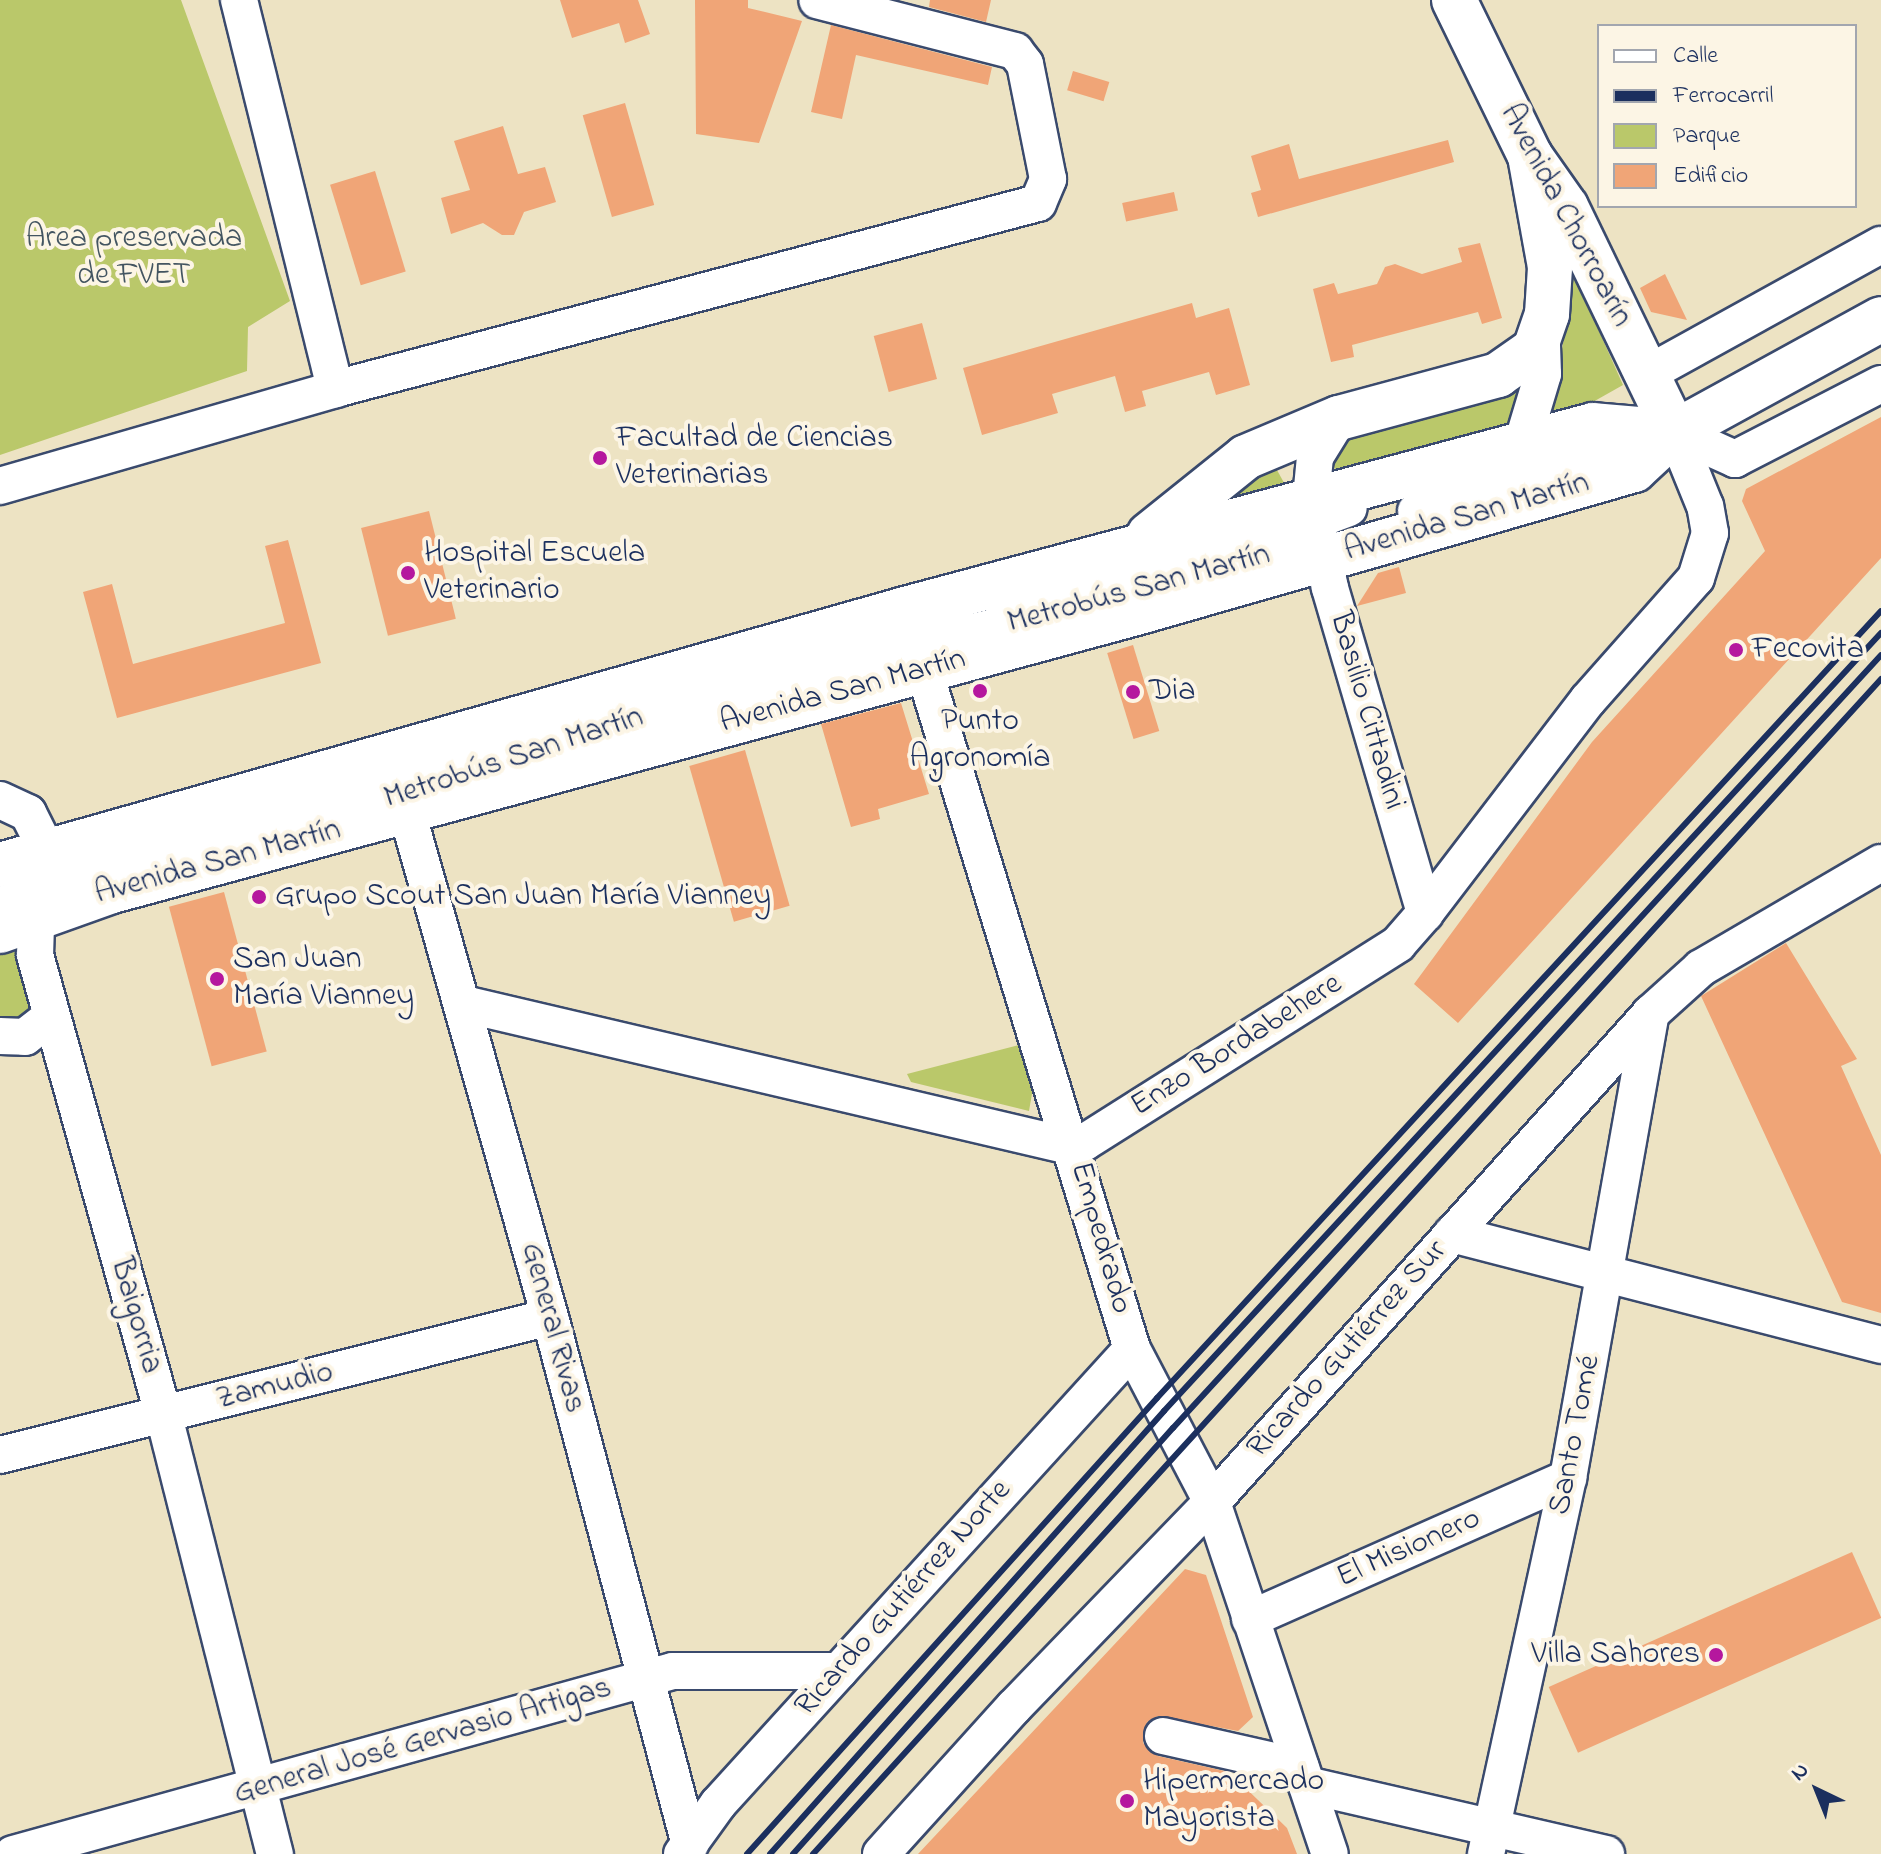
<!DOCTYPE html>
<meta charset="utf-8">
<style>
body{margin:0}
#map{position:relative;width:1881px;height:1854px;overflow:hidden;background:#ede3c3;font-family:"Indie Flower",sans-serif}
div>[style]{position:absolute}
.green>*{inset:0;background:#bac86a}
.building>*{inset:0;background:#f0a577;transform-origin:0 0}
.roads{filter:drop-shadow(2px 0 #3a4a6d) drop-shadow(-2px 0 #3a4a6d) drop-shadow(0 2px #3a4a6d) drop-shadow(0 -2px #3a4a6d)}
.minor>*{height:36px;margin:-18px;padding:0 18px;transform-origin:18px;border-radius:18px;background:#fff}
.major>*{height:44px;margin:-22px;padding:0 22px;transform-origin:22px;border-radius:22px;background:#fff}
.rail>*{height:6px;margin:-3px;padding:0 3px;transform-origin:3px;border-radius:3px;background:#1b2f5e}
.dots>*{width:22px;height:22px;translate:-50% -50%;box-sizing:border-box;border:4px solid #fcf5e5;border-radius:50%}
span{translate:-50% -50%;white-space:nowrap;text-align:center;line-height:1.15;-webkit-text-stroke:8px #fcf5e5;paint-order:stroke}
.street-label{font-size:32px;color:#1b2f5e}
.park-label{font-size:32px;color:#435561}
.poi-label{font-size:32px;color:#1b2f5e}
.left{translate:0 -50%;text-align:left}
.right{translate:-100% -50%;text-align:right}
.legend{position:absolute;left:1597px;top:24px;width:260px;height:184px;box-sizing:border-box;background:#fcf5e5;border:2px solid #a2a6af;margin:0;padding:10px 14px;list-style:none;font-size:24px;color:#1b2f5e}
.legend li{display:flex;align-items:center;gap:16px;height:40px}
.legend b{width:40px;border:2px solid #a2a6af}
.north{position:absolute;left:1777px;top:1750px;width:80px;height:80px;-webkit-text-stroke:6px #fcf5e5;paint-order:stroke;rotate:317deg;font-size:22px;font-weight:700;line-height:32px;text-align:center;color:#1b2f5e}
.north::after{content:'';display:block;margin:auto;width:28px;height:36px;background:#1b2f5e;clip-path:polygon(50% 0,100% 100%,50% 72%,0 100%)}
</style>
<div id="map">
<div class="green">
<i style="clip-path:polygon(0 0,181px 0,290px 301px,248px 327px,247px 371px,0 455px)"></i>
<i style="clip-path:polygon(1572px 270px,1623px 385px,1584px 407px,1549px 417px,1569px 312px,1566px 274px)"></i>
<i style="clip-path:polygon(1526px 384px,1518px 418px,1507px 425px,1337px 474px,1334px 467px,1334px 454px,1351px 433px)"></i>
<i style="clip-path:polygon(1273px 463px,1287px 488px,1199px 516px)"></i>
<i style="clip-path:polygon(18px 945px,35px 1018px,31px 1024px,0 1019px,0 953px)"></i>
<i style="clip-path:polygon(1019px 1045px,1033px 1088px,1029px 1111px,911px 1082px,907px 1074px)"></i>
</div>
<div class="building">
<i style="clip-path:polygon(560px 0,638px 0,650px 34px,625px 43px,619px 23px,572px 38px)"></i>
<i style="clip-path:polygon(695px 0,748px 0,748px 8px,802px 21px,759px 143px,696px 134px)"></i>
<i style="clip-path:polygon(930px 0,991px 0,986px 22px,929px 7px)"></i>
<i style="clip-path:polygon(831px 25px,992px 67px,988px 85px,856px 55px,842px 119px,811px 112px)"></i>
<i style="left:1073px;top:71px;width:38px;height:20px;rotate:17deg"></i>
<i style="left:625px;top:103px;width:106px;height:44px;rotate:74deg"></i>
<i style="clip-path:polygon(503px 126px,518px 174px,545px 167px,556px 202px,524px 212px,514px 235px,502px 235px,483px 223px,451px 234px,441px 198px,470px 190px,454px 141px)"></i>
<i style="clip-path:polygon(1448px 140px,1454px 162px,1258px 217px,1251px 193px,1261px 190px,1251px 156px,1289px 144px,1299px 179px)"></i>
<i style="left:375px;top:171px;width:105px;height:47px;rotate:73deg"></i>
<i style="left:1174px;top:192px;width:19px;height:53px;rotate:78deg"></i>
<i style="clip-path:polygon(1480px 243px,1502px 318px,1482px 324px,1478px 312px,1352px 345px,1354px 357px,1331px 362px,1313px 289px,1334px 283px,1338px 294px,1377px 284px,1385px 267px,1395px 264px,1422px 274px,1462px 262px,1458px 248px)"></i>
<i style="clip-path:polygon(1665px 274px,1687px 320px,1651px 312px,1640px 288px)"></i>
<i style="clip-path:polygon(1192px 303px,1196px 318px,1229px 308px,1250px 385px,1216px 395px,1209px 372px,1142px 391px,1146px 406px,1125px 412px,1115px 376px,1052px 394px,1058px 413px,982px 435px,963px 368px)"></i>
<i style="left:922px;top:323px;width:58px;height:50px;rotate:75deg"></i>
<i style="clip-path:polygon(1881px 417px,1881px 558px,1458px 1023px,1414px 984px,1592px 742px,1765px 551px,1742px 501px,1746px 489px)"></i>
<i style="left:429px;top:511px;width:111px;height:70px;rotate:76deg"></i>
<i style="clip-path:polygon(288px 540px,321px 663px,117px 718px,83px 592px,112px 584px,133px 664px,285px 623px,265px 546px)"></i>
<i style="clip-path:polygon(1399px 567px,1406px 593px,1357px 606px,1378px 573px)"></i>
<i style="left:1133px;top:645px;width:90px;height:27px;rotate:73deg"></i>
<i style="clip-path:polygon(901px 703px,929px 794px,878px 809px,880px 819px,851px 827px,821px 724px)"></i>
<i style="left:745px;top:750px;width:162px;height:58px;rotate:74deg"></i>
<i style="left:224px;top:892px;width:165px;height:57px;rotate:75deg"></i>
<i style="clip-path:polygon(1786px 943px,1857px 1059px,1841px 1066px,1881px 1155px,1881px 1313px,1842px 1302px,1701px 996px)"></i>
<i style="left:1852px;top:1552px;width:72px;height:332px;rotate:66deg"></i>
<i style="clip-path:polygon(1185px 1569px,1206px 1575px,1253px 1717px,1238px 1731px,1158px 1716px,1147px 1722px,1143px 1743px,1158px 1756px,1229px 1772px,1287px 1828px,1297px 1854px,918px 1854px)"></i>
</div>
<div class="roads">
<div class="minor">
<i style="left:239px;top:0;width:401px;rotate:76.1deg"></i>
<i style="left:1647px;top:374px;width:267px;rotate:-28.9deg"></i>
<i style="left:1339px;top:418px;width:46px;rotate:121.6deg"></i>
<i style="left:1315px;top:457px;width:41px;rotate:95.6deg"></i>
<i style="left:1311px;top:498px;width:92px;rotate:78.1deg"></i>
<i style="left:1330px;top:588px;width:339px;rotate:73.7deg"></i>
<i style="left:1675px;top:432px;width:66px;rotate:24.2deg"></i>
<i style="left:1735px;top:459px;width:164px;rotate:-27.2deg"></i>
<i style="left:1522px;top:444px;width:73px;rotate:-73.3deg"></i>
<i style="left:1543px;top:374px;width:38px;rotate:-92deg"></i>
<i style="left:0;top:486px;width:349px;rotate:-16.1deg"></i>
<i style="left:335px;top:389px;width:727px;rotate:-14.82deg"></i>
<i style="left:1038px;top:203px;width:26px;rotate:-67deg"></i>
<i style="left:1048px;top:179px;width:117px;rotate:-101.3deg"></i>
<i style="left:1025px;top:64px;width:16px;rotate:-128deg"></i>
<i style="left:1015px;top:51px;width:204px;rotate:-165.6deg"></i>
<i style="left:1416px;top:511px;width:260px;rotate:-17deg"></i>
<i style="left:1004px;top:612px;width:274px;rotate:-15.7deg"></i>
<i style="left:1268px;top:538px;width:86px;rotate:-20.3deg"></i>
<i style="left:917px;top:647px;width:734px;rotate:72.97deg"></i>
<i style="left:1132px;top:1349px;width:173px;rotate:62.4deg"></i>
<i style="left:1212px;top:1502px;width:371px;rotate:71.5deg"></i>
<i style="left:515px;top:761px;width:162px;rotate:-18.8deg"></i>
<i style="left:668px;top:709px;width:205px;rotate:-15.3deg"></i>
<i style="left:866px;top:655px;width:174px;rotate:-12.3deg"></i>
<i style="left:0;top:800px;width:31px;rotate:25deg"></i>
<i style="left:28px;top:813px;width:42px;rotate:63.4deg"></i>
<i style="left:47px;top:851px;width:43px;rotate:103.4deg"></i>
<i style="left:37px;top:893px;width:62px;rotate:91.8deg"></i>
<i style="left:35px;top:955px;width:479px;rotate:74.4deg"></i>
<i style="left:164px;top:1416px;width:452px;rotate:75.8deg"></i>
<i style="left:407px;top:812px;width:525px;rotate:74.19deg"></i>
<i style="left:550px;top:1317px;width:546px;rotate:75.15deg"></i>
<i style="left:67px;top:869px;width:355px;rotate:-15.4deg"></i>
<i style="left:409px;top:775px;width:134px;rotate:-17.8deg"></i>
<i style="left:0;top:905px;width:103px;rotate:-16.3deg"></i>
<i style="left:464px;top:1004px;width:626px;rotate:13.21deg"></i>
<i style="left:1073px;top:1147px;width:13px;rotate:-23deg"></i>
<i style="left:1085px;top:1142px;width:370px;rotate:-32.3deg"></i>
<i style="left:1398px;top:944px;width:41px;rotate:-48.9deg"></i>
<i style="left:1425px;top:913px;width:268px;rotate:-52.6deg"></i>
<i style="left:1588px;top:700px;width:163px;rotate:-48.5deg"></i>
<i style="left:1696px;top:578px;width:47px;rotate:-72.7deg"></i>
<i style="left:1710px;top:533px;width:27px;rotate:-100deg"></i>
<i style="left:1705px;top:506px;width:80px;rotate:-112.1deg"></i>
<i style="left:0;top:1036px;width:25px;rotate:2deg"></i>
<i style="left:25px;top:1037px;width:31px;rotate:-38deg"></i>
<i style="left:1452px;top:1234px;width:443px;rotate:14.5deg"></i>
<i style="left:0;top:1455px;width:567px;rotate:-14.09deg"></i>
<i style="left:1250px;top:1619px;width:348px;rotate:-23.9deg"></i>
<i style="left:1163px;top:1736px;width:141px;rotate:12.7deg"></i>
<i style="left:1307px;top:1785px;width:307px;rotate:13deg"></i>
<i style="left:13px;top:1854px;width:685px;rotate:-15.5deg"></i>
<i style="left:673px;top:1671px;width:166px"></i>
<i style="left:682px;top:1854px;width:62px;rotate:-54.2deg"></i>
<i style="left:718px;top:1804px;width:615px;rotate:-47.7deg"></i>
<i style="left:881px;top:1854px;width:198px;rotate:-47.9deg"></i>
<i style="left:1014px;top:1707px;width:285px;rotate:-46deg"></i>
<i style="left:1212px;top:1502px;width:657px;rotate:-48.08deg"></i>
<i style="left:1651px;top:1013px;width:67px;rotate:-42deg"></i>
<i style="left:1701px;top:968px;width:208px;rotate:-30.3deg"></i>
<i style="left:1486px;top:1854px;width:385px;rotate:-77.7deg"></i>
<i style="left:1568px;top:1478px;width:472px;rotate:-79.9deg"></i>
</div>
<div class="major">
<i style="left:1454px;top:0;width:174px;rotate:64deg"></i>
<i style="left:1530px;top:156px;width:62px;rotate:54.8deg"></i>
<i style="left:1566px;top:207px;width:250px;rotate:64.2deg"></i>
<i style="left:1149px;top:535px;width:124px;rotate:-38.8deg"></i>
<i style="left:1246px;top:457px;width:101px;rotate:-22.8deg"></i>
<i style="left:1339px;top:418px;width:165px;rotate:-15.1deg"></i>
<i style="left:1498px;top:375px;width:45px;rotate:-35.1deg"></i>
<i style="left:1535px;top:349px;width:37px;rotate:-71deg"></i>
<i style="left:1547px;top:314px;width:47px;rotate:-86.3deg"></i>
<i style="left:1550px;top:267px;width:113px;rotate:-100.2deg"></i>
<i style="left:0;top:865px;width:941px;rotate:-15.79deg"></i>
<i style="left:905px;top:609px;width:712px;rotate:-14.97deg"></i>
<i style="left:1593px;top:425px;width:82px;rotate:4.9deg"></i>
<i style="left:0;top:931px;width:119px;rotate:-19.7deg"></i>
<i style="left:112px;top:891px;width:1068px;rotate:-15.19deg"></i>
<i style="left:1143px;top:611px;width:511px;rotate:-16.02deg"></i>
<i style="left:1634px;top:470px;width:56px;rotate:-42.8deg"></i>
<i style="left:1675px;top:432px;width:235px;rotate:-28.7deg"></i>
</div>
</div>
<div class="rail">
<i style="left:747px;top:1854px;width:613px;rotate:-48.04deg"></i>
<i style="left:1157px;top:1398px;width:1069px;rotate:-47.39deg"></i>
<i style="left:770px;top:1854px;width:593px;rotate:-48.35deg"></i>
<i style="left:1164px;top:1411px;width:1058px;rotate:-47.34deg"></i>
<i style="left:793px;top:1854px;width:571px;rotate:-48.27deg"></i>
<i style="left:1173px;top:1428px;width:1048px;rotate:-47.51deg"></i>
<i style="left:813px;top:1854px;width:1588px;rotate:-47.73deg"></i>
</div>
<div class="dots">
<i style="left:600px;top:458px;background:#b5179e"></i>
<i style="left:408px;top:573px;background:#b5179e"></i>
<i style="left:1736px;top:650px;background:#b5179e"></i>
<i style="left:980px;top:691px;background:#b5179e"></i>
<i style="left:1133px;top:692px;background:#b5179e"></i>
<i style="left:259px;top:897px;background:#b5179e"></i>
<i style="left:217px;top:979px;background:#b5179e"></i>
<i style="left:1716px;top:1655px;background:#b5179e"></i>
<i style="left:1127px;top:1801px;background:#b5179e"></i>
</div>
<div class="street-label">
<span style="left:1565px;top:216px;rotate:62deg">Avenida Chorroarín</span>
<span style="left:1467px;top:518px;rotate:-16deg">Avenida San Martín</span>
<span style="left:1139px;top:590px;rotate:-15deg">Metrobús San Martín</span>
<span style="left:843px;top:692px;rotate:-15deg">Avenida San Martín</span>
<span style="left:1366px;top:711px;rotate:74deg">Basilio Cittadini</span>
<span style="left:514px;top:759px;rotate:-18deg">Metrobús San Martín</span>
<span style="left:218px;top:863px;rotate:-15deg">Avenida San Martín</span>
<span style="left:1237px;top:1046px;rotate:-32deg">Enzo Bordabehere</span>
<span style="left:1100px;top:1238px;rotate:74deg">Empedrado</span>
<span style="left:135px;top:1316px;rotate:74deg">Baigorria</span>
<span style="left:552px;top:1328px;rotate:75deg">General Rivas</span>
<span style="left:1348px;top:1350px;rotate:-48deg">Ricardo Gutiérrez Sur</span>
<span style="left:275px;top:1387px;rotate:-14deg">Zamudio</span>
<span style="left:1576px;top:1435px;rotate:-79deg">Santo Tomé</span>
<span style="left:1409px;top:1549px;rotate:-24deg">El Misionero</span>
<span style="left:904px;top:1599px;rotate:-48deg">Ricardo Gutiérrez Norte</span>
<span style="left:423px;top:1742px;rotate:-16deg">General José Gervasio Artigas</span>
</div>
<div class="park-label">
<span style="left:134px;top:258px">Area preservada<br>de FVET</span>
</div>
<div class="poi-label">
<span class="left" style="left:616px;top:458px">Facultad de Ciencias<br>Veterinarias</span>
<span class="left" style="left:424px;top:573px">Hospital Escuela<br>Veterinario</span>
<span class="left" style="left:1752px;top:650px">Fecovita</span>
<span class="left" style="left:1149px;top:692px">Dia</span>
<span style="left:980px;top:741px">Punto<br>Agronomía</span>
<span class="left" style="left:275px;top:897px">Grupo Scout San Juan María Vianney</span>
<span class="left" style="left:233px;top:979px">San Juan<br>María Vianney</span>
<span class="right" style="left:1700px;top:1655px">Villa Sahores</span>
<span class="left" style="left:1143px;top:1801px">Hipermercado<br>Mayorista</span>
</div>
<ul class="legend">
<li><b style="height:10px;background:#fff"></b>Calle</li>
<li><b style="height:10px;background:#1b2f5e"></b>Ferrocarril</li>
<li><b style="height:22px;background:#bac86a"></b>Parque</li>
<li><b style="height:22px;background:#f0a577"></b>Edificio</li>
</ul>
<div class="north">N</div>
</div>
